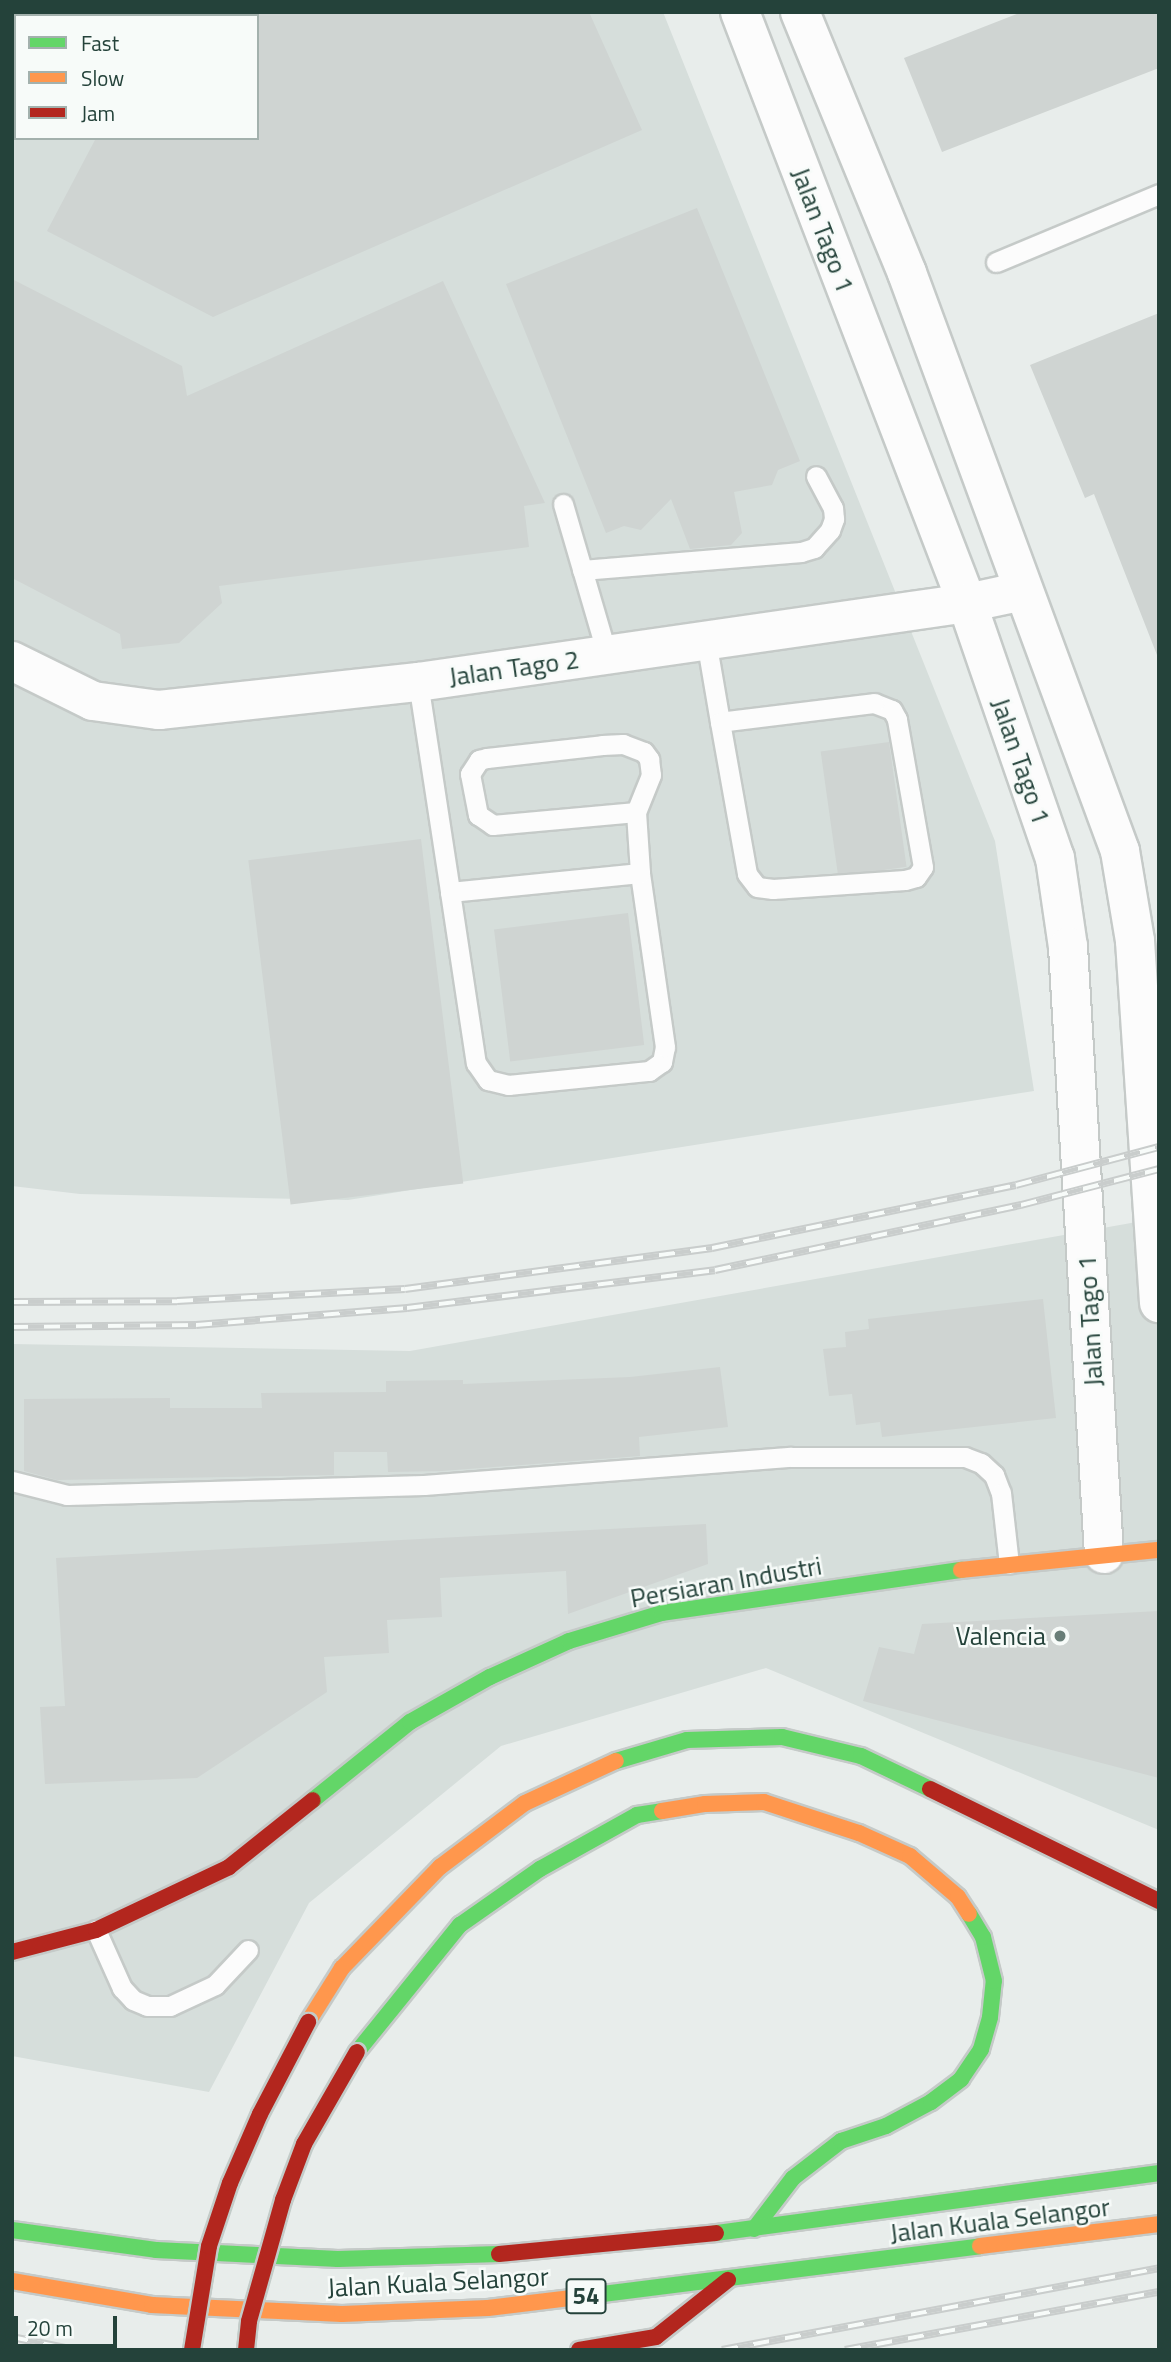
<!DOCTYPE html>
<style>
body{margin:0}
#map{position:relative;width:1171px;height:2362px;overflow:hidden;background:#e8edeb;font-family:"Titillium Web",sans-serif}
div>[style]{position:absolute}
.built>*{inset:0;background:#d6dedb}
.building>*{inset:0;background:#cfd4d2;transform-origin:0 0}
.roads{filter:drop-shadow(2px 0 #c5cac8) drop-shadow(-2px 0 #c5cac8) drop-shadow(0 2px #c5cac8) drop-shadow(0 -2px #c5cac8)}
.lane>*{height:19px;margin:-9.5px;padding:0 9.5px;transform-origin:9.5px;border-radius:9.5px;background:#fcfcfc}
.street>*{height:38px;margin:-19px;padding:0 19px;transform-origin:19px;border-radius:19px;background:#fcfcfc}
.fast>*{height:16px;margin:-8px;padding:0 8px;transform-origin:8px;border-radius:8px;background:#63d668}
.slow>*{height:16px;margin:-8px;padding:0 8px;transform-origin:8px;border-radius:8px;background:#ff974d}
.jam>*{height:16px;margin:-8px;padding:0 8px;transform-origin:8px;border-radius:8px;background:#b3261e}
.rail>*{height:8px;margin-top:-4px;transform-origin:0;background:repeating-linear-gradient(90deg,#f7fbf9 0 16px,#c9cdcc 0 32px);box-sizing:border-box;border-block:2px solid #c9cdcc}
.bridges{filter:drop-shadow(2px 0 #c3ccc9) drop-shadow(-2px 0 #c3ccc9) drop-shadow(0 2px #c3ccc9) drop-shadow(0 -2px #c3ccc9)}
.jam-bridge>*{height:16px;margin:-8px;padding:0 8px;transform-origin:8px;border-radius:8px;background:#b3261e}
.dots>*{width:19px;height:19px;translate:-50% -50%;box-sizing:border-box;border:4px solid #f7fbf9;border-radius:50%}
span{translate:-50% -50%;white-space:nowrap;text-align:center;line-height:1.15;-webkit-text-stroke:5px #f7fbf9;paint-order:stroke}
.shield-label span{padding:2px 5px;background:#f7fbf9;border:2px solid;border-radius:5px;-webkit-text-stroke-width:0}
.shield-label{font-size:24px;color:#24423a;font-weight:700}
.street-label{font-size:26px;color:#24423a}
.poi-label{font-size:26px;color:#24423a}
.right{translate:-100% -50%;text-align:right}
.frame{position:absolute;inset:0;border:14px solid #24423a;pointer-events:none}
.legend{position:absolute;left:14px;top:14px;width:245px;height:126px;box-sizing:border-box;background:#f7fbf9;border:2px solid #a3b1ad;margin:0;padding:9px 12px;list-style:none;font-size:21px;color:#24423a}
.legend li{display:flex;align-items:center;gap:14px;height:35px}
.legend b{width:35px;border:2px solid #a3b1ad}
.scale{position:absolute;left:14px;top:2316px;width:103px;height:32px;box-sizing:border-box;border:4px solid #24423a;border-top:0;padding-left:9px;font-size:21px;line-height:24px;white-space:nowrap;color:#24423a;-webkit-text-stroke:5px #f7fbf9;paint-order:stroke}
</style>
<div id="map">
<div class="built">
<i style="clip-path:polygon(evenodd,12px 12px,663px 12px,995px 841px,1034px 1091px,348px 1200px,80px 1194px,12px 1186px,12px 12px,16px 16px,257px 16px,257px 138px,16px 138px,16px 16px)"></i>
<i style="clip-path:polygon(1159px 1218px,1159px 1830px,766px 1668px,501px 1746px,309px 1903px,209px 2092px,12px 2056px,12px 1344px,410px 1351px)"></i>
</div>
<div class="building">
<i style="clip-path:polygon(257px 12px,589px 12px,642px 130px,213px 317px,47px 231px,96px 138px,257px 138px)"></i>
<i style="clip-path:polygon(1022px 12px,1159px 12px,1159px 68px,942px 152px,904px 58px)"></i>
<i style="clip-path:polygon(697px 208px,800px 461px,778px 470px,772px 485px,734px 492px,742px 533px,731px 545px,690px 549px,671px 499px,641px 530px,624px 526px,606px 533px,506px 284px)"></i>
<i style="clip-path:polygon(12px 279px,182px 366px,187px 396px,443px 281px,545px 503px,524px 506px,529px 547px,219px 586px,222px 603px,179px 643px,122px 649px,120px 634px,12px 578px)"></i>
<i style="clip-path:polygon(1159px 313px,1159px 654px,1157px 655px,1094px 494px,1085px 498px,1030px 365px)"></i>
<i style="left:889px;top:742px;width:126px;height:69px;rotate:82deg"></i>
<i style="left:421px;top:839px;width:347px;height:174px;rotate:83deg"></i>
<i style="left:628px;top:913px;width:133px;height:135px;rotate:83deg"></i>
<i style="clip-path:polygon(1043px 1299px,1056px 1418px,882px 1437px,880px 1422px,856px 1425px,852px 1394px,829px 1396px,823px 1349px,846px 1347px,845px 1332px,869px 1329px,868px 1319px)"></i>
<i style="clip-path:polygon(720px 1367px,728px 1427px,639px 1437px,640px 1456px,442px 1471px,388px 1472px,387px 1452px,334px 1452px,334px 1475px,57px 1480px,24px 1471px,24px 1399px,170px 1398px,170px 1408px,262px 1408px,261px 1393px,386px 1392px,386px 1381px,463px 1380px,463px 1384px,630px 1377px)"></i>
<i style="clip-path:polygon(706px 1524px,708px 1564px,568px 1614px,566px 1571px,440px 1578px,442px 1617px,387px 1620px,389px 1653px,324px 1657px,327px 1692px,197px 1778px,45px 1784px,40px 1707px,65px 1706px,56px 1558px)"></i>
<i style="clip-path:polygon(1159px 1611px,1159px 1778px,863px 1701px,879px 1647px,914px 1654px,922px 1624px)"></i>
</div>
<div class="roads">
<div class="lane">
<i style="left:996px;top:262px;width:177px;rotate:-22.6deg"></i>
<i style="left:563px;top:504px;width:156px;rotate:73.7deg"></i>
<i style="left:582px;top:570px;width:220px;rotate:-4.7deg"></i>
<i style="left:801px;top:552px;width:14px;rotate:-17deg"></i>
<i style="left:814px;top:548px;width:24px;rotate:-48deg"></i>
<i style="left:830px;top:530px;width:12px;rotate:-70deg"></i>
<i style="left:834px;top:519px;width:11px;rotate:-95deg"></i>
<i style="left:833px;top:508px;width:36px;rotate:-118deg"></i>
<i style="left:706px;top:640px;width:83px;rotate:80.3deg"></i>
<i style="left:720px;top:722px;width:154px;rotate:79.9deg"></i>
<i style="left:747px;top:874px;width:16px;rotate:52deg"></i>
<i style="left:757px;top:887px;width:16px;rotate:7deg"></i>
<i style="left:773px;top:889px;width:132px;rotate:-3.9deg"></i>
<i style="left:905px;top:880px;width:11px;rotate:-15deg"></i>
<i style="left:916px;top:877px;width:12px;rotate:-55deg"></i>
<i style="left:923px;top:867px;width:150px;rotate:-100deg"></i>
<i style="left:897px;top:719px;width:10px;rotate:-119deg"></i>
<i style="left:892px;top:710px;width:19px;rotate:-159deg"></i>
<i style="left:874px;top:703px;width:155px;rotate:173deg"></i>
<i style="left:418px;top:682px;width:212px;rotate:81.3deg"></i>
<i style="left:450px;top:892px;width:173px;rotate:81.4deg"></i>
<i style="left:476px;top:1063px;width:21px;rotate:55deg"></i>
<i style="left:488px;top:1080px;width:21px;rotate:14deg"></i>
<i style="left:508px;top:1085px;width:142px;rotate:-5.7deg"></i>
<i style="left:649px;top:1071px;width:16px;rotate:-35deg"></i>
<i style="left:662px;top:1062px;width:15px;rotate:-79deg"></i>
<i style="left:665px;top:1047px;width:176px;rotate:-98.2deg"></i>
<i style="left:640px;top:873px;width:191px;rotate:174.3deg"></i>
<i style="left:636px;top:812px;width:144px;rotate:174.8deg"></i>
<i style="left:493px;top:825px;width:18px;rotate:-146deg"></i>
<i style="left:478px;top:815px;width:42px;rotate:-101deg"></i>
<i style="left:470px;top:774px;width:17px;rotate:-57deg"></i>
<i style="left:479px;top:760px;width:8px;rotate:-14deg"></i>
<i style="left:487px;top:758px;width:116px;rotate:-6.4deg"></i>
<i style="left:602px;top:745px;width:21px;rotate:-3deg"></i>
<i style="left:623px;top:744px;width:22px;rotate:21deg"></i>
<i style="left:644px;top:752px;width:9px;rotate:54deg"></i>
<i style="left:649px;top:759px;width:16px;rotate:83deg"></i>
<i style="left:651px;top:775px;width:40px;rotate:112deg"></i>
<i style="left:636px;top:812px;width:61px;rotate:86.2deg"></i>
<i style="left:12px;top:1481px;width:57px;rotate:14.3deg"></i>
<i style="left:67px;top:1495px;width:357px;rotate:-1.6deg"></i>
<i style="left:424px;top:1485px;width:368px;rotate:-4.4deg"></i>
<i style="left:791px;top:1457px;width:174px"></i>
<i style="left:965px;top:1457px;width:17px;rotate:21deg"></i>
<i style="left:981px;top:1463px;width:18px;rotate:43deg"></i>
<i style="left:994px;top:1475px;width:19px;rotate:69deg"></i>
<i style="left:1001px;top:1493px;width:71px;rotate:83.6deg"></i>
<i style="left:96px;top:1930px;width:64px;rotate:65.9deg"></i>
<i style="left:122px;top:1988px;width:16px;rotate:47deg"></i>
<i style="left:133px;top:2000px;width:15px;rotate:23deg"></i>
<i style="left:147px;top:2006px;width:23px"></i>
<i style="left:170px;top:2006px;width:50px;rotate:-25deg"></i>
<i style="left:215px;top:1985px;width:48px;rotate:-46.7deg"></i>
</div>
<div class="street">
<i style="left:740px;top:12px;width:633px;rotate:68.99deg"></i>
<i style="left:967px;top:603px;width:270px;rotate:71deg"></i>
<i style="left:1055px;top:858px;width:90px;rotate:81.7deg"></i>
<i style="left:1068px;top:947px;width:608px;rotate:86.61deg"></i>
<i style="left:800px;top:12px;width:282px;rotate:67.7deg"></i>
<i style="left:907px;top:273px;width:616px;rotate:69.77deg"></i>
<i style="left:1120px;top:851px;width:91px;rotate:80.5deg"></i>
<i style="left:1135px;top:941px;width:363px;rotate:86.2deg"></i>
<i style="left:12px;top:23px;width:8px;rotate:-60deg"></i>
<i style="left:12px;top:661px;width:90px;rotate:26.3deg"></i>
<i style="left:93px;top:701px;width:67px;rotate:7.8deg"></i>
<i style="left:159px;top:710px;width:261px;rotate:-6.2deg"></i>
<i style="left:418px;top:682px;width:555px;rotate:-8.19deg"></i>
<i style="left:967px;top:603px;width:57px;rotate:-12.1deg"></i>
</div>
<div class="fast">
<i style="left:616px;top:1761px;width:74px;rotate:-16.5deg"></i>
<i style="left:687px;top:1740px;width:95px;rotate:-1.8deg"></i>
<i style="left:782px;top:1737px;width:81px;rotate:13.5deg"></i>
<i style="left:861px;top:1756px;width:76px;rotate:25.6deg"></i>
<i style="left:313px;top:1800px;width:124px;rotate:-38.8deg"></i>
<i style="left:410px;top:1722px;width:92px;rotate:-29.4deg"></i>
<i style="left:490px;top:1677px;width:87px;rotate:-24.5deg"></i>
<i style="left:569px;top:1641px;width:97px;rotate:-16.8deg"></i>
<i style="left:662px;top:1613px;width:302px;rotate:-8.2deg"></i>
<i style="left:357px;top:2052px;width:164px;rotate:-51deg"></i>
<i style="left:460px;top:1925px;width:98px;rotate:-35deg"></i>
<i style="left:540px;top:1869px;width:111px;rotate:-29.1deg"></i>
<i style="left:637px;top:1815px;width:25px;rotate:-9deg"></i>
<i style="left:754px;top:2229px;width:64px;rotate:-52.6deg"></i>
<i style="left:793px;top:2178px;width:61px;rotate:-37.6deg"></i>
<i style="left:841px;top:2141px;width:47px;rotate:-18.4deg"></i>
<i style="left:886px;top:2126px;width:51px;rotate:-28.1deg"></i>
<i style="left:931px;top:2102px;width:38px;rotate:-37deg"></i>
<i style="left:961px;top:2079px;width:36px;rotate:-56deg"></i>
<i style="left:981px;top:2049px;width:33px;rotate:-74deg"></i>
<i style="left:990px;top:2017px;width:36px;rotate:-84deg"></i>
<i style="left:994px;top:1981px;width:45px;rotate:-104deg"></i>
<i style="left:983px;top:1937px;width:27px;rotate:-121deg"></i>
<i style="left:12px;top:2230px;width:145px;rotate:7.9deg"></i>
<i style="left:156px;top:2250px;width:182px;rotate:2.8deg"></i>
<i style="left:338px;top:2259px;width:161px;rotate:-1.8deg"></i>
<i style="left:716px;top:2233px;width:447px;rotate:-7.7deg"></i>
<i style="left:571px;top:2298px;width:412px;rotate:-7.2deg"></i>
</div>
<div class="slow">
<i style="left:961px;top:1570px;width:199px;rotate:-5.8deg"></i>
<i style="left:662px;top:1811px;width:44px;rotate:-9.2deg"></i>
<i style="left:705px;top:1804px;width:59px;rotate:-1.9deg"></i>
<i style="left:764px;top:1802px;width:100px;rotate:18.1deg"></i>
<i style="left:859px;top:1833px;width:56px;rotate:24.3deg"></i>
<i style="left:910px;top:1856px;width:63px;rotate:40.5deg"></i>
<i style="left:958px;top:1897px;width:20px;rotate:57deg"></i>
<i style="left:308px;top:2022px;width:64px;rotate:-57.8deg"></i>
<i style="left:342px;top:1968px;width:141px;rotate:-45.9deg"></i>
<i style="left:440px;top:1867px;width:106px;rotate:-37deg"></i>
<i style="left:525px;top:1803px;width:100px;rotate:-24.8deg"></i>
<i style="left:980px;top:2246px;width:180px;rotate:-7deg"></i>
<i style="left:12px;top:2281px;width:142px;rotate:9.7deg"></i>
<i style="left:152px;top:2305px;width:190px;rotate:2.7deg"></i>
<i style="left:342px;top:2314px;width:146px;rotate:-2.4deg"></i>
<i style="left:488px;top:2308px;width:84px;rotate:-6.9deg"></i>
</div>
<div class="jam">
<i style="left:930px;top:1789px;width:255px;rotate:26.1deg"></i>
<i style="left:12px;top:1952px;width:87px;rotate:-14.7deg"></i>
<i style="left:96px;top:1930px;width:147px;rotate:-25.3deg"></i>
<i style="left:229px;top:1867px;width:107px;rotate:-38.6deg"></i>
<i style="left:499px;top:2254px;width:218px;rotate:-5.5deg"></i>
<i style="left:579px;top:2350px;width:78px;rotate:-9.6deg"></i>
<i style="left:656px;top:2337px;width:92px;rotate:-38.4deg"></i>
</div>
</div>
<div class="rail">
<i style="left:12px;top:1302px;width:165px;rotate:-0.3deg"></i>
<i style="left:177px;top:1301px;width:228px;rotate:-3deg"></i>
<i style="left:405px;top:1289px;width:310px;rotate:-7.6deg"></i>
<i style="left:712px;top:1248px;width:310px;rotate:-11.7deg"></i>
<i style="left:1016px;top:1185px;width:148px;rotate:-14.9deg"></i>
<i style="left:12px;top:1327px;width:184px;rotate:-0.6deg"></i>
<i style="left:196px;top:1325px;width:212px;rotate:-4.6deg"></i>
<i style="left:407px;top:1308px;width:310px;rotate:-7deg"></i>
<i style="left:715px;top:1270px;width:313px;rotate:-12deg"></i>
<i style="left:1021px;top:1205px;width:143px;rotate:-14.6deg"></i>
<i style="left:12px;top:2337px;width:64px;rotate:11.7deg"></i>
<i style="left:722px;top:2350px;width:445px;rotate:-10.6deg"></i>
<i style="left:845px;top:2350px;width:319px;rotate:-10.5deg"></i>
</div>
<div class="bridges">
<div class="jam-bridge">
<i style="left:192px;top:2350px;width:105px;rotate:-80.7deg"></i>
<i style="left:209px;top:2246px;width:66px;rotate:-71.6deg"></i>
<i style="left:230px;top:2183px;width:75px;rotate:-66.5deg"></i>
<i style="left:260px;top:2114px;width:104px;rotate:-62.4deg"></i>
<i style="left:246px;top:2350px;width:29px;rotate:-84deg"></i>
<i style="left:249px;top:2321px;width:126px;rotate:-74.3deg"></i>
<i style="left:283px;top:2200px;width:60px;rotate:-69.4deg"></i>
<i style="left:304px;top:2144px;width:106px;rotate:-60.1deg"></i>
</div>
</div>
<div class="dots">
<i style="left:1060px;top:1636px;background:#697e78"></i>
</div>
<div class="shield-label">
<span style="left:586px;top:2296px">54</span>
</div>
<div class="street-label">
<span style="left:823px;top:230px;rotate:69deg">Jalan Tago 1</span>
<span style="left:514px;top:668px;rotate:-8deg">Jalan Tago 2</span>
<span style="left:1021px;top:761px;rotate:71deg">Jalan Tago 1</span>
<span style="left:1090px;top:1321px;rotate:-93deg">Jalan Tago 1</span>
<span style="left:726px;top:1582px;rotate:-10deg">Persiaran Industri</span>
<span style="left:1000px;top:2220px;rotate:-7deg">Jalan Kuala Selangor</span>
<span style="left:438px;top:2282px;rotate:-3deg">Jalan Kuala Selangor</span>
</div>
<div class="poi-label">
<span class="right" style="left:1046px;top:1636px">Valencia</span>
</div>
<div class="frame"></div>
<ul class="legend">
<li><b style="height:9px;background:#63d668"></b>Fast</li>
<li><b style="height:9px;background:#ff974d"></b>Slow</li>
<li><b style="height:9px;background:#b3261e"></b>Jam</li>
</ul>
<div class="scale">20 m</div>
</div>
